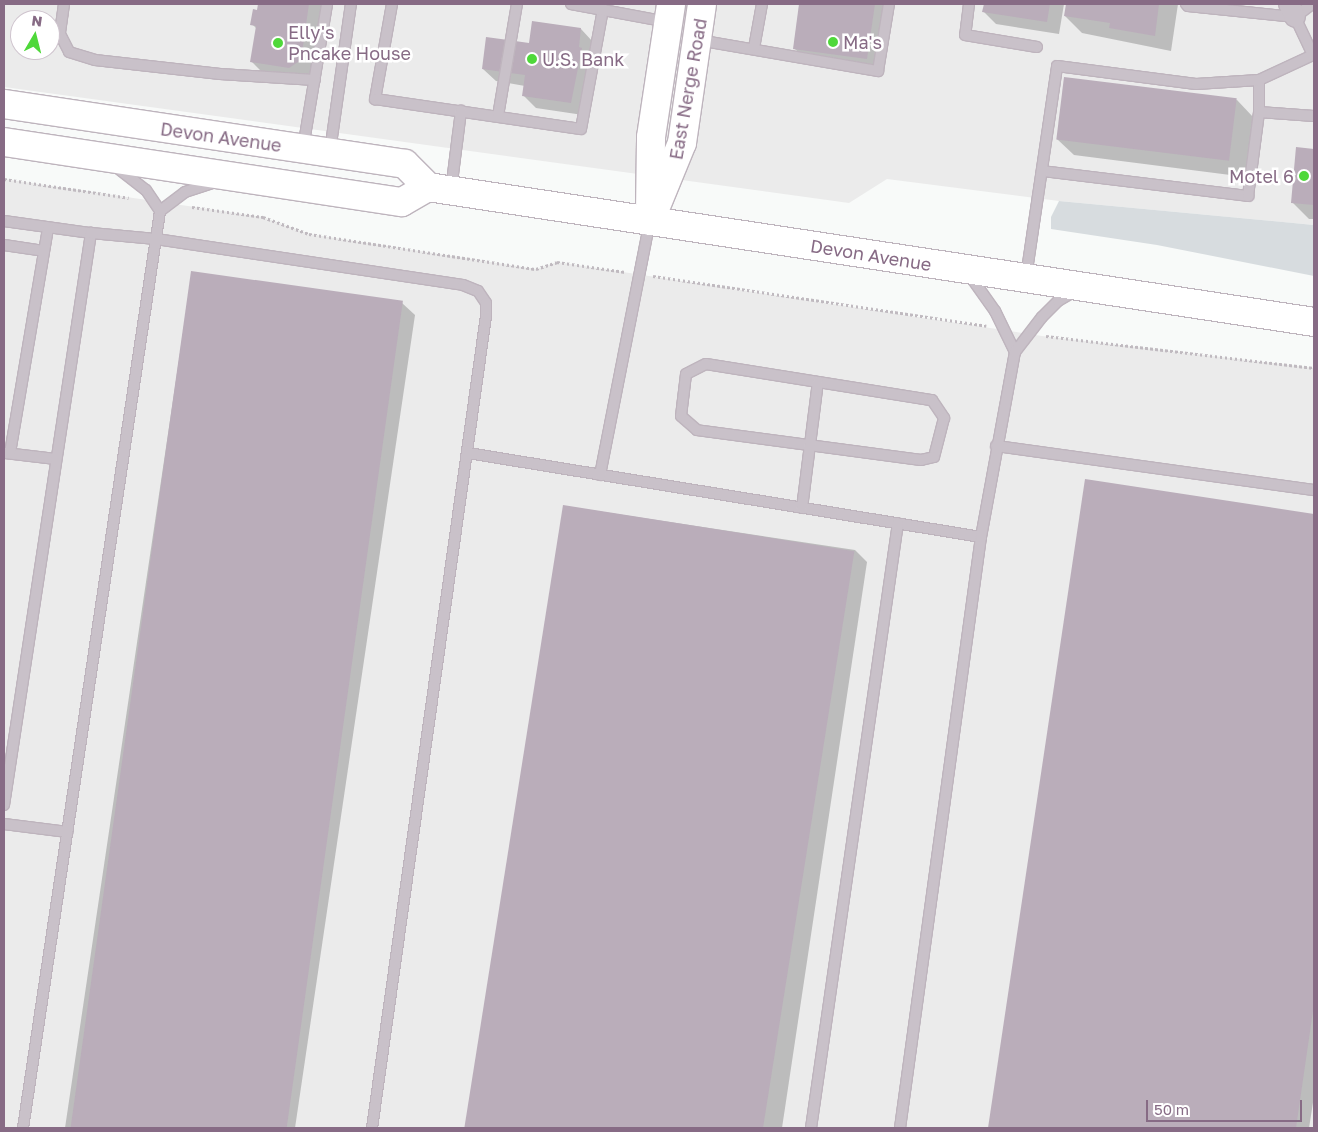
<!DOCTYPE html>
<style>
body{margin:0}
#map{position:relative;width:1318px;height:1132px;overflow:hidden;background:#f8faf9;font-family:"Golos Text",sans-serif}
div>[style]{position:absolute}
.built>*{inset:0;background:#ebebeb}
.green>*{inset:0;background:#d7dcdf}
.shadow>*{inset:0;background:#0003}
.building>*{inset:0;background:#baadba;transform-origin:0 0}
.path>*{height:3px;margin-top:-1.5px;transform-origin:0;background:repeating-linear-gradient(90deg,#c0bac0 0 2.5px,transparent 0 5px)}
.roads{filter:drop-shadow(1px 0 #beb4bd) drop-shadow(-1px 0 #beb4bd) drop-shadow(0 1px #beb4bd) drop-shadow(0 -1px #beb4bd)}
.lane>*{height:10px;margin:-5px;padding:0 5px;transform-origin:5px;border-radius:5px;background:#c9c1c9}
.street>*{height:20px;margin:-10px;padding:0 10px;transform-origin:10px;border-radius:10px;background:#c9c1c9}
.secondary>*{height:28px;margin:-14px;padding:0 14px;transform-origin:14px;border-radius:14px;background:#fff}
.dots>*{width:14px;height:14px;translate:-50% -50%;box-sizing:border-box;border:2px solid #fff;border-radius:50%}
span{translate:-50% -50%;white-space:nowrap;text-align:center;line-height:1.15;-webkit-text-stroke:5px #fff;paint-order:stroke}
.poi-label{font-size:18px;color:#876b85}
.left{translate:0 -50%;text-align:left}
.right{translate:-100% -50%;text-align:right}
.street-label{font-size:18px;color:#876b85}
.frame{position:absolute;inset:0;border:5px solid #876b85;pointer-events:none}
.north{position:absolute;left:10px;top:10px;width:50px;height:50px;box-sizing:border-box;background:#fff;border:1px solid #cfc4ce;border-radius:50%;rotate:8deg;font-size:14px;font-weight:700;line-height:20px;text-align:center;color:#876b85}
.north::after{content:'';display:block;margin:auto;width:18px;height:22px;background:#4fd83a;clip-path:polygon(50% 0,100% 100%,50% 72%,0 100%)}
.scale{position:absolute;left:1146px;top:1100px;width:156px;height:22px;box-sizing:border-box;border:2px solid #876b85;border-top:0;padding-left:6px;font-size:15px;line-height:18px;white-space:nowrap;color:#876b85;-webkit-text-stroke:4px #fff;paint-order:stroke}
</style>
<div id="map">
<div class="built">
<i style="clip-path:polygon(evenodd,4px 4px,1314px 4px,1314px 225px,1059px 201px,887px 179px,849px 203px,4px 87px,4px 4px,20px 20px,50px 20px,50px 50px,20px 50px,20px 20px)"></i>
<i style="clip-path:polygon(4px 179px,263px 217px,309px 234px,536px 269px,557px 262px,1042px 336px,1314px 368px,1314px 1128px,4px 1128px)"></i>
</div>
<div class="green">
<i style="clip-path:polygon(1059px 201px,1314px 225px,1314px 276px,1157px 245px,1051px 229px,1051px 217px)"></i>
</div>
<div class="shadow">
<i style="clip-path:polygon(260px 4px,323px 4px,313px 72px,302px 80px,264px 74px,252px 62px,257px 29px,252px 24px)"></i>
<i style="clip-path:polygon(801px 4px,889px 4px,879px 71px,807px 61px,794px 48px)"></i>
<i style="clip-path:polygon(985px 4px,1064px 4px,1059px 34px,996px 24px,984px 12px)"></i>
<i style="clip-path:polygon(1067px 4px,1178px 4px,1171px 51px,1082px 33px,1065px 16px)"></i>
<i style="clip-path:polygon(581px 29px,593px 42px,583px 115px,536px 108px,523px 95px,525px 86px,496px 81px,483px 69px,530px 44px)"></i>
<i style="clip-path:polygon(1237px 100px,1253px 117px,1246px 177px,1074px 155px,1057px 139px)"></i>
<i style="clip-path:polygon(1297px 149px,1314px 150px,1314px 219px,1309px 219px,1292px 202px)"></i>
<i style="clip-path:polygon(192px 272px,402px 303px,415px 315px,295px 1128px,65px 1128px)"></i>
<i style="clip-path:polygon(1086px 481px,1314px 515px,1314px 1096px,1309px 1128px,989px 1128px)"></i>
<i style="clip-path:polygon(564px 506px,855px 550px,867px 562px,782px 1128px,470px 1128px)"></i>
</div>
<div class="building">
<i style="clip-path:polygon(258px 4px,309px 4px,301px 60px,289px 68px,250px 62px,256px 26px,250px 25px,253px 9px,257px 10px)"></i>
<i style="clip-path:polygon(799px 4px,875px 4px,867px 59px,793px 49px)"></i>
<i style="clip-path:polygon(984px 4px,1050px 4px,1047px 22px,982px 12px)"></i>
<i style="clip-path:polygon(1066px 4px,1159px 4px,1155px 36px,1109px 28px,1110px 23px,1064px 16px)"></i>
<i style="clip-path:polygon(532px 21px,581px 28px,579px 47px,582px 48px,571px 103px,522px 96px,525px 75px,482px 69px,486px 37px,529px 43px)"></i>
<i style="left:1064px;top:77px;width:174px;height:63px;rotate:7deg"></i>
<i style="clip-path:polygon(1296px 147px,1314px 149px,1314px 205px,1291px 203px)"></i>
<i style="left:191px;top:271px;width:214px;height:866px;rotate:8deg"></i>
<i style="clip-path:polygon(1085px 479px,1314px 514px,1314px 1004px,1296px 1128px,988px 1128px)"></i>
<i style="left:563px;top:505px;width:295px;height:630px;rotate:9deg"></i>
</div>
<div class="path">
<i style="left:4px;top:179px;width:126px;rotate:8.6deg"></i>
<i style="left:192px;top:207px;width:72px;rotate:8deg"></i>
<i style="left:263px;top:217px;width:49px;rotate:20.3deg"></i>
<i style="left:309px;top:234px;width:230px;rotate:8.8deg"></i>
<i style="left:536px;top:269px;width:22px;rotate:-18deg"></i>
<i style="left:557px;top:262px;width:69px;rotate:8.4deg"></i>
<i style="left:653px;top:276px;width:337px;rotate:8.5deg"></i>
<i style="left:1046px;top:336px;width:270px;rotate:6.8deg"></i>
</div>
<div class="roads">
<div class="lane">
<i style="left:64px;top:4px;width:30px;rotate:98deg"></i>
<i style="left:60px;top:34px;width:20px;rotate:63deg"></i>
<i style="left:69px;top:52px;width:27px;rotate:17deg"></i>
<i style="left:95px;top:60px;width:126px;rotate:6.4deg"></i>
<i style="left:220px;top:74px;width:95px;rotate:3.6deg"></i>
<i style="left:392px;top:4px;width:97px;rotate:100.1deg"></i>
<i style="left:375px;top:99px;width:208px;rotate:8.3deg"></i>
<i style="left:581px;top:129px;width:122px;rotate:-79.6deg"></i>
<i style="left:571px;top:4px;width:99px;rotate:10.5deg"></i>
<i style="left:969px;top:4px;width:31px;rotate:97deg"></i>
<i style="left:965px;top:35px;width:73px;rotate:9.5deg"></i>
<i style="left:1186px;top:4px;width:3px;rotate:45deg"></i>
<i style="left:1188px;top:6px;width:108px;rotate:5.9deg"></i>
<i style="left:1295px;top:17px;width:21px;rotate:-37deg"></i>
<i style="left:698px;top:40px;width:183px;rotate:9.8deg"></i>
<i style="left:878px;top:71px;width:68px;rotate:-80.7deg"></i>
<i style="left:754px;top:48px;width:45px;rotate:-79.7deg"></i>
<i style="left:1259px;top:112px;width:32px;rotate:-90deg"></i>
<i style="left:498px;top:116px;width:114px;rotate:-80.4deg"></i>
<i style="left:303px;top:148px;width:146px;rotate:-80.5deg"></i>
<i style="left:330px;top:151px;width:148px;rotate:-81.9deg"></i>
<i style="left:115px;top:166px;width:39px;rotate:38deg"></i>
<i style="left:146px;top:190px;width:25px;rotate:56deg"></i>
<i style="left:1042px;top:171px;width:208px;rotate:6.9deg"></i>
<i style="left:1248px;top:196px;width:85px;rotate:-82.5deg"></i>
<i style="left:1259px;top:112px;width:55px;rotate:4.2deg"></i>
<i style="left:451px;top:190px;width:80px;rotate:-82.8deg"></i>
<i style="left:4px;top:221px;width:88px;rotate:7.9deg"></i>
<i style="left:4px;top:245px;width:40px;rotate:8.5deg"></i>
<i style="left:968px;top:273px;width:47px;rotate:54.6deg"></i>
<i style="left:995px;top:311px;width:46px;rotate:64deg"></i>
<i style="left:1026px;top:277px;width:213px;rotate:-81.6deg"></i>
<i style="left:1057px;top:66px;width:140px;rotate:7.4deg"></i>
<i style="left:1196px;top:84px;width:63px;rotate:-3.6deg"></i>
<i style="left:1259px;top:80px;width:60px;rotate:-24.8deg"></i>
<i style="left:1313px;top:55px;width:42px;rotate:-115.3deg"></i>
<i style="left:706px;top:364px;width:229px;rotate:9.1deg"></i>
<i style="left:932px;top:400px;width:22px;rotate:56deg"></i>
<i style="left:944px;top:418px;width:40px;rotate:104.4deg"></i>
<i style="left:934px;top:457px;width:13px;rotate:167deg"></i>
<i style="left:921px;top:460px;width:226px;rotate:-172.4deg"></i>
<i style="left:697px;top:430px;width:21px;rotate:-139deg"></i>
<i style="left:681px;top:416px;width:42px;rotate:-83.2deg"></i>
<i style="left:686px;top:374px;width:22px;rotate:-27deg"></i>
<i style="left:996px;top:446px;width:321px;rotate:7.9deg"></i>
<i style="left:5px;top:453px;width:51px;rotate:6.7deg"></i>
<i style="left:10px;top:453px;width:228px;rotate:-80.4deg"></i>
<i style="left:468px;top:453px;width:520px;rotate:9.3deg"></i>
<i style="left:600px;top:475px;width:259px;rotate:-78.9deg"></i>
<i style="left:802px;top:508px;width:127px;rotate:-82.8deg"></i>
<i style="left:4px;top:805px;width:579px;rotate:-81.35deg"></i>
<i style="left:91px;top:233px;width:65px;rotate:5.3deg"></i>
<i style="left:156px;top:239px;width:310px;rotate:8.5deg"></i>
<i style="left:463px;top:285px;width:16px;rotate:22deg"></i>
<i style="left:478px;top:291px;width:14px;rotate:56deg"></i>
<i style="left:486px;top:303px;width:13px;rotate:90deg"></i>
<i style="left:486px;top:316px;width:820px;rotate:97.99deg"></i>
<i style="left:4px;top:824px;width:64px;rotate:7.2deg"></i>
<i style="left:23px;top:1128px;width:927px;rotate:-81.5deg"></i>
<i style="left:160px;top:211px;width:31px;rotate:-37deg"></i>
<i style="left:185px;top:192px;width:33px;rotate:-18deg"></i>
<i style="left:811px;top:1128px;width:611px;rotate:-81.82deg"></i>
<i style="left:900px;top:1128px;width:597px;rotate:-82.2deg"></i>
<i style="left:981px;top:537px;width:188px;rotate:-79.6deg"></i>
<i style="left:1015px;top:352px;width:44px;rotate:-52.4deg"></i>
<i style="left:1042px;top:317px;width:23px;rotate:-45deg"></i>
<i style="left:1058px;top:301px;width:20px;rotate:-30deg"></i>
</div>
<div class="street">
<i style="left:1289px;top:4px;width:14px;rotate:65deg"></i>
</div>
<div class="secondary">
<i style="left:4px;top:104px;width:405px;rotate:8.5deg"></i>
<i style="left:405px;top:164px;width:33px;rotate:45deg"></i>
<i style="left:428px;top:187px;width:896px;rotate:8.66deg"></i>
<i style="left:4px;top:142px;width:402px;rotate:8.6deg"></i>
<i style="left:402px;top:202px;width:30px;rotate:-30deg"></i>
<i style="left:650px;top:212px;width:75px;rotate:-89.2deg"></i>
<i style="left:651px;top:137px;width:134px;rotate:-81.4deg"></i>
<i style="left:650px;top:221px;width:84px;rotate:-67.7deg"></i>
<i style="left:682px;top:143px;width:140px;rotate:-81.8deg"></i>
</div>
</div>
<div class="dots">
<i style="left:833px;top:42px;background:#4fd83a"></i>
<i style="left:278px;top:43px;background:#4fd83a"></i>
<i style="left:532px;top:59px;background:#4fd83a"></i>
<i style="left:1304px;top:176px;background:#4fd83a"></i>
</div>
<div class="poi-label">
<span class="left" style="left:288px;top:43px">Elly's<br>Pncake House</span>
<span class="left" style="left:843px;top:42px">Ma's</span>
<span class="left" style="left:542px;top:59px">U.S. Bank</span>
<span class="right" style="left:1294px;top:176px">Motel 6</span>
</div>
<div class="street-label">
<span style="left:688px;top:89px;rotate:-80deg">East Nerge Road</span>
<span style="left:221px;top:137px;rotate:8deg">Devon Avenue</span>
<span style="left:871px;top:255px;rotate:9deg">Devon Avenue</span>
</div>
<div class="frame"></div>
<div class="north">N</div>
<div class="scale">50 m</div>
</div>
